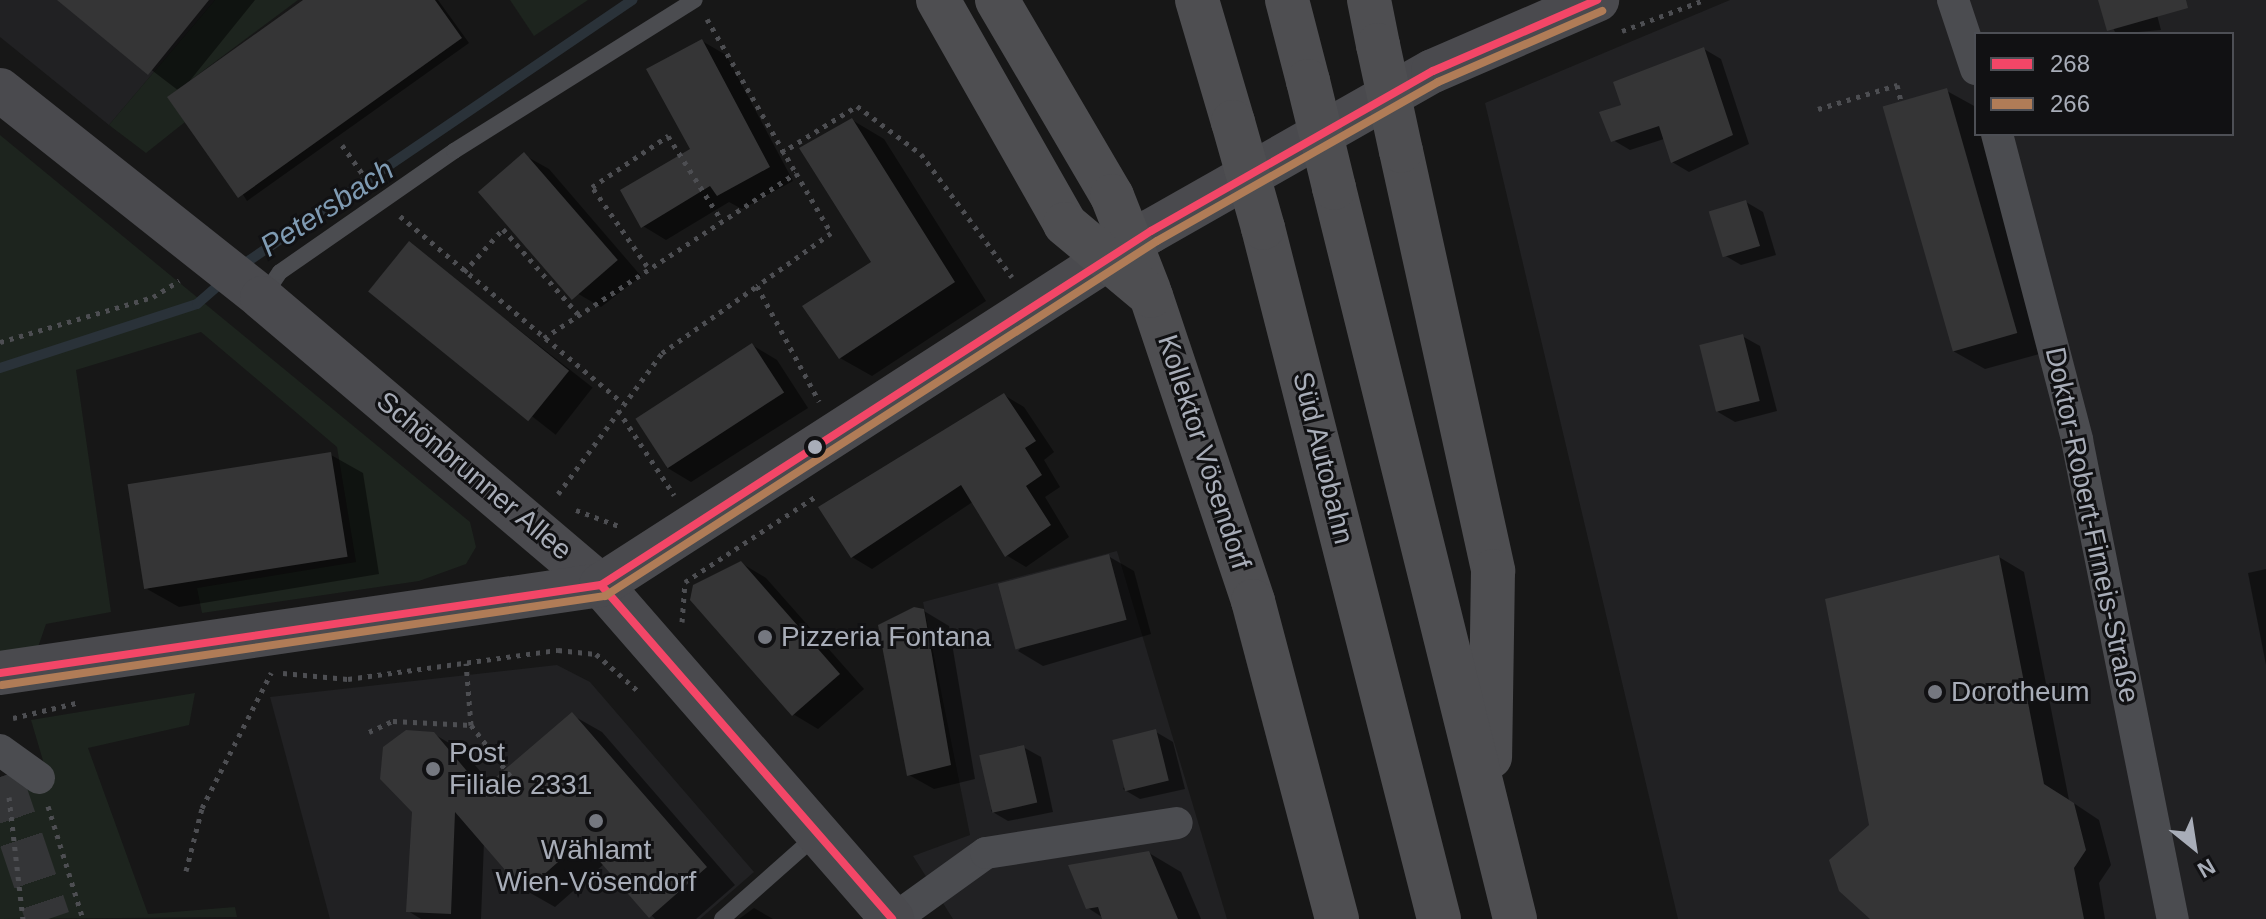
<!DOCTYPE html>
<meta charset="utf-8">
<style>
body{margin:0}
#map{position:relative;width:2266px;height:919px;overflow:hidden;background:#171717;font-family:Arial,sans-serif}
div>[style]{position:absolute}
.built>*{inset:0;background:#212123}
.green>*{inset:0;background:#1d241e}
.shadow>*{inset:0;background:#0007;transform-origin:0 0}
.stream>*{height:10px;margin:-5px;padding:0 5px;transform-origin:5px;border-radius:5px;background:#2a3239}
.building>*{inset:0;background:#353536;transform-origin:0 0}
.highway-tunnel>*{height:44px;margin-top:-22px;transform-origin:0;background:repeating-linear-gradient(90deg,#343537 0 44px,transparent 0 66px)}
.path>*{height:5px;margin-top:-2.5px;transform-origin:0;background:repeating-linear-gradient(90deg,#4d4e52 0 4px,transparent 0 10px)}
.lane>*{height:16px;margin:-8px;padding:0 8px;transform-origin:8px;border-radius:8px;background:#4b4c50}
.street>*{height:32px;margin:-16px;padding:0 16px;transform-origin:16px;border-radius:16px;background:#4b4c50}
.secondary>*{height:44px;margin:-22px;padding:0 22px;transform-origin:22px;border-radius:22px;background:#4a4a4e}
.highway>*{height:44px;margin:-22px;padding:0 22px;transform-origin:22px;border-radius:22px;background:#4e4e51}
.highway-bridge>*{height:44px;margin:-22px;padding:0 22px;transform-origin:22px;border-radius:22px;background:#4e4e51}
.bus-1>*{height:8px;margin:-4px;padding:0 4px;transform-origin:4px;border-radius:4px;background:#f34667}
.bus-2>*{height:8px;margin:-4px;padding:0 4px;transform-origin:4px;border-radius:4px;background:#b07c57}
.dots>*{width:22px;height:22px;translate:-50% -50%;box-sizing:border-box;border:4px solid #111113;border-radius:50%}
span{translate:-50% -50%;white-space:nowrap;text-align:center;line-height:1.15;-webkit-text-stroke:6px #111113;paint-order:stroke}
.street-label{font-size:28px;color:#a8adb8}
.poi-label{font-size:28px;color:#a8adb8}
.left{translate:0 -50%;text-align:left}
.water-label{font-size:30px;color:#7f9bb3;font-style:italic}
.legend{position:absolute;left:1974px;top:32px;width:260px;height:104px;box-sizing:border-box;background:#111113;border:2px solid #4d4f55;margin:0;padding:10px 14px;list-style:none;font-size:24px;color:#a8adb8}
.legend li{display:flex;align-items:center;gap:16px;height:40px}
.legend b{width:40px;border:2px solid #4d4f55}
.north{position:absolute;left:2154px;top:807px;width:80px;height:80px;-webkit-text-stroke:6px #111113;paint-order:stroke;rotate:150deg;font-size:22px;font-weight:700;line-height:32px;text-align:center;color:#a8adb8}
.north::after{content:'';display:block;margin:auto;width:28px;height:36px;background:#a8adb8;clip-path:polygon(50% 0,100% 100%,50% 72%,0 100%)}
</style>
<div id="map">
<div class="built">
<i style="clip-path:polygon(0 0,215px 0,109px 125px,0 37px)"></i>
<i style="clip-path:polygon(evenodd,1730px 0,2266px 0,2266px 919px,1678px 919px,1485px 103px,1730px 0,1976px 34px,2232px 34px,2232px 134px,1976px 134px,1976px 34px)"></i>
<i style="clip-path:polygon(1117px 551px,1227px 919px,953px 919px,913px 856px,970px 835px,923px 602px)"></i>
<i style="clip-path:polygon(557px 665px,590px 682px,754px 872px,700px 919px,330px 919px,270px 697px)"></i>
</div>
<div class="green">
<i style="clip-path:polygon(215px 0,298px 0,168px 97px,185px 122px,146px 153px,109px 125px)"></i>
<i style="clip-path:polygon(510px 0,588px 0,534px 36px)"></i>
<i style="clip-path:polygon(0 135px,470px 522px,476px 547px,466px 564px,419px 581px,202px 613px,197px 588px,356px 562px,337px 447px,201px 332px,76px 370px,111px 612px,46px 624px,36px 653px,0 657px)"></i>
<i style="clip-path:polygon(195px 693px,189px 725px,88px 748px,148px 914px,235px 907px,237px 917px,0 919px,0 789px,47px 774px,31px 720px)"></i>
</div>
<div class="shadow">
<i style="clip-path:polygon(60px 0,255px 0,188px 83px,307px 0,438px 0,469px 43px,247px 201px,179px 91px)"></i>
<i style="clip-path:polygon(2099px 0,2153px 0,2161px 30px,2116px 34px)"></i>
<i style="clip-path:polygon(702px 41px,726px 55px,793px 181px,742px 209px,729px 202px,666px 240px,643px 226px,693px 149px)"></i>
<i style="clip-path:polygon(1704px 49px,1721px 59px,1749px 144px,1689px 172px,1672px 162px,1664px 139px,1630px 150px,1613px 140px,1624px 107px)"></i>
<i style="clip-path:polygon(1947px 91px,1976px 107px,1976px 134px,1986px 134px,2047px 352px,1985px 369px,1953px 351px)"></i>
<i style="clip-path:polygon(852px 120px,884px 139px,986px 301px,872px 376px,840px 358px,874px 262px)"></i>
<i style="clip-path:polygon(524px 155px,549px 169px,641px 276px,601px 307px,575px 292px)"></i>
<i style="clip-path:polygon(1746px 202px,1763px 212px,1776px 255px,1741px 265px,1724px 255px)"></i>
<i style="left:409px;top:244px;width:233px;height:60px;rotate:38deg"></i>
<i style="clip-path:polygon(1742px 336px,1760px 346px,1777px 411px,1735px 422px,1718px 412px)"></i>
<i style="clip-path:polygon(752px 345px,777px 360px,808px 408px,691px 482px,666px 467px)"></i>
<i style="clip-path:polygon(1004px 395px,1024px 407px,1054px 452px,1044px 460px,1060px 487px,1045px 497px,1069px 537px,1026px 567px,1006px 555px,974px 501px,872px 569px,852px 557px)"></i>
<i style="clip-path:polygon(331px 455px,363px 473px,379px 574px,179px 607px,147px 589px)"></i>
<i style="clip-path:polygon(1108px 556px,1134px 571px,1151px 634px,1043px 666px,1018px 651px)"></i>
<i style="clip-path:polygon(1999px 557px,2024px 572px,2069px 800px,2099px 820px,2111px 865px,2099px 883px,2105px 919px,1873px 919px,1871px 826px)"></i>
<i style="clip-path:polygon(741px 563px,766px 578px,864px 689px,818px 729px,793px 714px)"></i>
<i style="clip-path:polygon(2266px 569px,2266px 665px,2248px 573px)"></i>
<i style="clip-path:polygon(924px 611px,949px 626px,975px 779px,934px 789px,909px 775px)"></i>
<i style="clip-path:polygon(572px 715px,602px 732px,735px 885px,696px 919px,655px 919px,604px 864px,555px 907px,525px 890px,484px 842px,481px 919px,421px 919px,408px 911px,434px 734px,464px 752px,491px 784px)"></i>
<i style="clip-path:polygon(1156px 732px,1173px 742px,1185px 789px,1140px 799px,1123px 789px)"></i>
<i style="clip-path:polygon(1023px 747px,1041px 757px,1053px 812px,1008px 821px,991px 811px)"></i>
<i style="clip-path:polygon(1149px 853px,1181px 872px,1201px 919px,1105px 919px,1088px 908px)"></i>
<i style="clip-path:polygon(754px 908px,773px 919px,739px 919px)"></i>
</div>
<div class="stream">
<i style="left:238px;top:268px;width:477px;rotate:-34.2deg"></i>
<i style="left:0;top:368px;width:207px;rotate:-18deg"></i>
<i style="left:197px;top:304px;width:35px;rotate:-41deg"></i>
</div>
<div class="building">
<i style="clip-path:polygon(57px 0,209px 0,148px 75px)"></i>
<i style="clip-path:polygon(303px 0,435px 0,462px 38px,238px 198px,167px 97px)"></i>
<i style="clip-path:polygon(2098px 0,2186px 0,2188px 8px,2107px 31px)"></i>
<i style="clip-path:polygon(702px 39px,770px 167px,717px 196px,710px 186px,641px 228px,620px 190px,690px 149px,646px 69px)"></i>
<i style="clip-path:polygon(1704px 47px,1733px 135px,1671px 163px,1659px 126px,1611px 142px,1599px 112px,1621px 105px,1613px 82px)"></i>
<i style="left:1947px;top:88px;width:255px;height:67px;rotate:74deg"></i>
<i style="clip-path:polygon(852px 118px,955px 282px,839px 359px,802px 306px,871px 262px,799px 148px)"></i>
<i style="left:524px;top:152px;width:143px;height:61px;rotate:49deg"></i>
<i style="left:1746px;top:200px;width:48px;height:39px;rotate:73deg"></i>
<i style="left:409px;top:241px;width:206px;height:65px;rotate:39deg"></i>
<i style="left:1743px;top:334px;width:69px;height:45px;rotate:76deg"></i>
<i style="left:752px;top:343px;width:59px;height:139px;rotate:57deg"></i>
<i style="clip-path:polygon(1004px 393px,1036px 441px,1025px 448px,1042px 475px,1026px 486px,1051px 525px,1005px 557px,961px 485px,851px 558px,818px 507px)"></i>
<i style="left:331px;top:452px;width:106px;height:206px;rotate:81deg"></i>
<i style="left:1109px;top:554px;width:68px;height:115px;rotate:75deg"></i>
<i style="clip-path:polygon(1999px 555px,2044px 784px,2074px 803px,2086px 850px,2074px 868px,2084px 919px,1870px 919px,1839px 891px,1829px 860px,1869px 825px,1825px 599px)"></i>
<i style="clip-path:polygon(741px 561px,840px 674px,792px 716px,690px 600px,693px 585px)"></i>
<i style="clip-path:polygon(914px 607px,924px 609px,951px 765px,907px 776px,878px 625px)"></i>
<i style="clip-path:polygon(572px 712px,707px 867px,649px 918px,582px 841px,524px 892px,455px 812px,451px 914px,406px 912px,412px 812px,380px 779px,383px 747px,406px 730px,434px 732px,482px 789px)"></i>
<i style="left:1156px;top:729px;width:53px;height:45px;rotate:76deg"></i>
<i style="left:1024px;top:745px;width:59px;height:46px;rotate:77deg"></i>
<i style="clip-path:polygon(1149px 851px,1178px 919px,1102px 919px,1098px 907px,1086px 909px,1068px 865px)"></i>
</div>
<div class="highway-tunnel">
<i style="left:0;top:777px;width:150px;rotate:71.3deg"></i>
</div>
<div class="path">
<i style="left:707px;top:19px;width:178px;rotate:60deg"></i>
<i style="left:1622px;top:31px;width:88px;rotate:-20.7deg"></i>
<i style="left:1818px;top:109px;width:83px;rotate:-16.9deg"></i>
<i style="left:1897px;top:85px;width:16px;rotate:76deg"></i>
<i style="left:342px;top:145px;width:47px;rotate:54.6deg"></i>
<i style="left:781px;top:153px;width:89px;rotate:-31.7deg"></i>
<i style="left:857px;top:106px;width:80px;rotate:36.9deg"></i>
<i style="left:921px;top:154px;width:153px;rotate:53.5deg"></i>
<i style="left:400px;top:216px;width:291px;rotate:40deg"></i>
<i style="left:647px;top:266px;width:96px;rotate:-124.8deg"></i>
<i style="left:592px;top:187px;width:92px;rotate:-33.9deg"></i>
<i style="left:668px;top:136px;width:97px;rotate:57.6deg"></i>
<i style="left:464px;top:272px;width:58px;rotate:-47.8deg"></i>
<i style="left:503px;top:229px;width:113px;rotate:48.6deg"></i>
<i style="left:544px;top:338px;width:301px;rotate:-33.2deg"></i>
<i style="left:796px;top:173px;width:69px;rotate:59.7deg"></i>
<i style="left:831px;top:233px;width:91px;rotate:144.4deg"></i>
<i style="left:0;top:342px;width:159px;rotate:-16.4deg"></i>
<i style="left:153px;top:297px;width:31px;rotate:-32deg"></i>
<i style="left:618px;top:410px;width:102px;rotate:56.6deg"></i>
<i style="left:558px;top:494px;width:175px;rotate:-53.6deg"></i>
<i style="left:662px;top:353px;width:116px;rotate:-35.2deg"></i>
<i style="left:757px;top:286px;width:131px;rotate:61.7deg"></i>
<i style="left:576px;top:510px;width:46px;rotate:20.4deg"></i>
<i style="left:682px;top:622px;width:40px;rotate:-85.7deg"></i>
<i style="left:685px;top:582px;width:155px;rotate:-33.2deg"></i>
<i style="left:283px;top:673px;width:65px;rotate:5.3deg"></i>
<i style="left:348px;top:679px;width:212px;rotate:-7.9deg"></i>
<i style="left:558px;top:650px;width:38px;rotate:6deg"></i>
<i style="left:596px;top:654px;width:55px;rotate:41.3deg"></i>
<i style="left:13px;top:718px;width:69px;rotate:-13.4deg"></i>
<i style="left:471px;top:725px;width:66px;rotate:52.4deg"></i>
<i style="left:369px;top:732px;width:26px;rotate:-25deg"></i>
<i style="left:393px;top:721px;width:78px;rotate:2.9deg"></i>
<i style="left:471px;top:725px;width:62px;rotate:-94.6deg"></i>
<i style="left:9px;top:797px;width:123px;rotate:83.5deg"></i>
<i style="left:48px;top:806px;width:118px;rotate:72.8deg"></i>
<i style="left:186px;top:871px;width:65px;rotate:-75.7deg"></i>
<i style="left:202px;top:808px;width:152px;rotate:-62.9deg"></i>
</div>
<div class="lane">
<i style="left:263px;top:297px;width:30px;rotate:-56deg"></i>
<i style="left:280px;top:272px;width:212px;rotate:-34.8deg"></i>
<i style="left:454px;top:151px;width:284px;rotate:-32.1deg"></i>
<i style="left:722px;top:919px;width:127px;rotate:-41.5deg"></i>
</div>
<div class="street">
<i style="left:1953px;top:0;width:73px;rotate:71.6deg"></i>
<i style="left:1997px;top:134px;width:316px;rotate:75.3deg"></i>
<i style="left:2077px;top:440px;width:489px;rotate:78.7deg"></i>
<i style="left:0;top:750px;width:48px;rotate:35.7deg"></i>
<i style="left:894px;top:919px;width:113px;rotate:-35.7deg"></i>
<i style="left:986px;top:853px;width:193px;rotate:-8.9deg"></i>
</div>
<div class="secondary">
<i style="left:0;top:90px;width:335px;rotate:38.4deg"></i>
<i style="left:262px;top:298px;width:444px;rotate:40.3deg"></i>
<i style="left:601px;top:585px;width:443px;rotate:48.9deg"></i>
<i style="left:0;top:673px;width:607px;rotate:-8.33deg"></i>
<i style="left:601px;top:585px;width:654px;rotate:-32.77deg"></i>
<i style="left:1151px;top:231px;width:324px;rotate:-29.6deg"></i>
<i style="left:1433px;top:71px;width:179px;rotate:-23.4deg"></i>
</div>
<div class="highway">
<i style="left:938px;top:0;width:257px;rotate:60.4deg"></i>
<i style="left:997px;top:0;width:227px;rotate:59.6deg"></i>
<i style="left:1197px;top:0;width:127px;rotate:73.6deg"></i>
<i style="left:1287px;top:0;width:84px;rotate:75.5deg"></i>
<i style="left:1369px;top:0;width:46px;rotate:78.7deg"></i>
<i style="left:1401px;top:151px;width:430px;rotate:77.6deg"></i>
<i style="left:1493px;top:571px;width:186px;rotate:90.9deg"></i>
<i style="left:1334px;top:188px;width:753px;rotate:76.09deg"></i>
<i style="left:1263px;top:228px;width:713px;rotate:75.71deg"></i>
<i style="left:1151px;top:296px;width:322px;rotate:71.5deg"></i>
<i style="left:1253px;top:601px;width:329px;rotate:75.2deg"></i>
</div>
<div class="highway-bridge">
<i style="left:1378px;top:45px;width:108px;rotate:77.8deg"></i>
<i style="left:1308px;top:81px;width:110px;rotate:76.3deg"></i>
<i style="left:1233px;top:122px;width:110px;rotate:74.2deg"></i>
<i style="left:1112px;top:196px;width:101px;rotate:68.5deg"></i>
<i style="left:1065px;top:224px;width:112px;rotate:39.9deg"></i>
</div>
<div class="bus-1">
<i style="left:601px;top:585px;width:443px;rotate:48.9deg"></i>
<i style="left:0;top:673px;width:607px;rotate:-8.33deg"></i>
<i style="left:601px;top:585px;width:654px;rotate:-32.77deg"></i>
<i style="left:1151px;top:231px;width:324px;rotate:-29.6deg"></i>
<i style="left:1433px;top:71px;width:179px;rotate:-23.4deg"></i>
</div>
<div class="bus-2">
<i style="left:2px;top:685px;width:610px;rotate:-8.4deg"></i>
<i style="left:605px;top:596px;width:656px;rotate:-32.75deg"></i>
<i style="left:1157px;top:241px;width:323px;rotate:-29.5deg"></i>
<i style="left:1438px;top:82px;width:179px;rotate:-23.4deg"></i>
</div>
<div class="dots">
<i style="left:815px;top:447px;background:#a8adb8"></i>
<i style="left:765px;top:637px;background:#757880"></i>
<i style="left:1935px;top:692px;background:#757880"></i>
<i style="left:433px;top:769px;background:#757880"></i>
<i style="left:596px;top:821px;background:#757880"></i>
</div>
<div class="street-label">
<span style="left:1204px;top:452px;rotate:72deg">Kollektor Vösendorf</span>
<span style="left:1323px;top:458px;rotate:76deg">Süd Autobahn</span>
<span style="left:474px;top:476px;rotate:40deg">Schönbrunner Allee</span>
<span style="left:2092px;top:525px;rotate:78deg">Doktor-Robert-Firneis-Straße</span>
</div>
<div class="poi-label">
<span class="left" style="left:781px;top:637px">Pizzeria Fontana</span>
<span class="left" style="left:1951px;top:692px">Dorotheum</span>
<span class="left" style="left:449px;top:769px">Post<br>Filiale 2331</span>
<span style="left:596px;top:866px">Wählamt<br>Wien-Vösendorf</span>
</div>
<div class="water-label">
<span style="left:327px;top:208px;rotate:-33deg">Petersbach</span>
</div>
<ul class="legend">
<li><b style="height:10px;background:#f34667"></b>268</li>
<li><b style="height:10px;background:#b07c57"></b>266</li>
</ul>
<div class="north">N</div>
</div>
